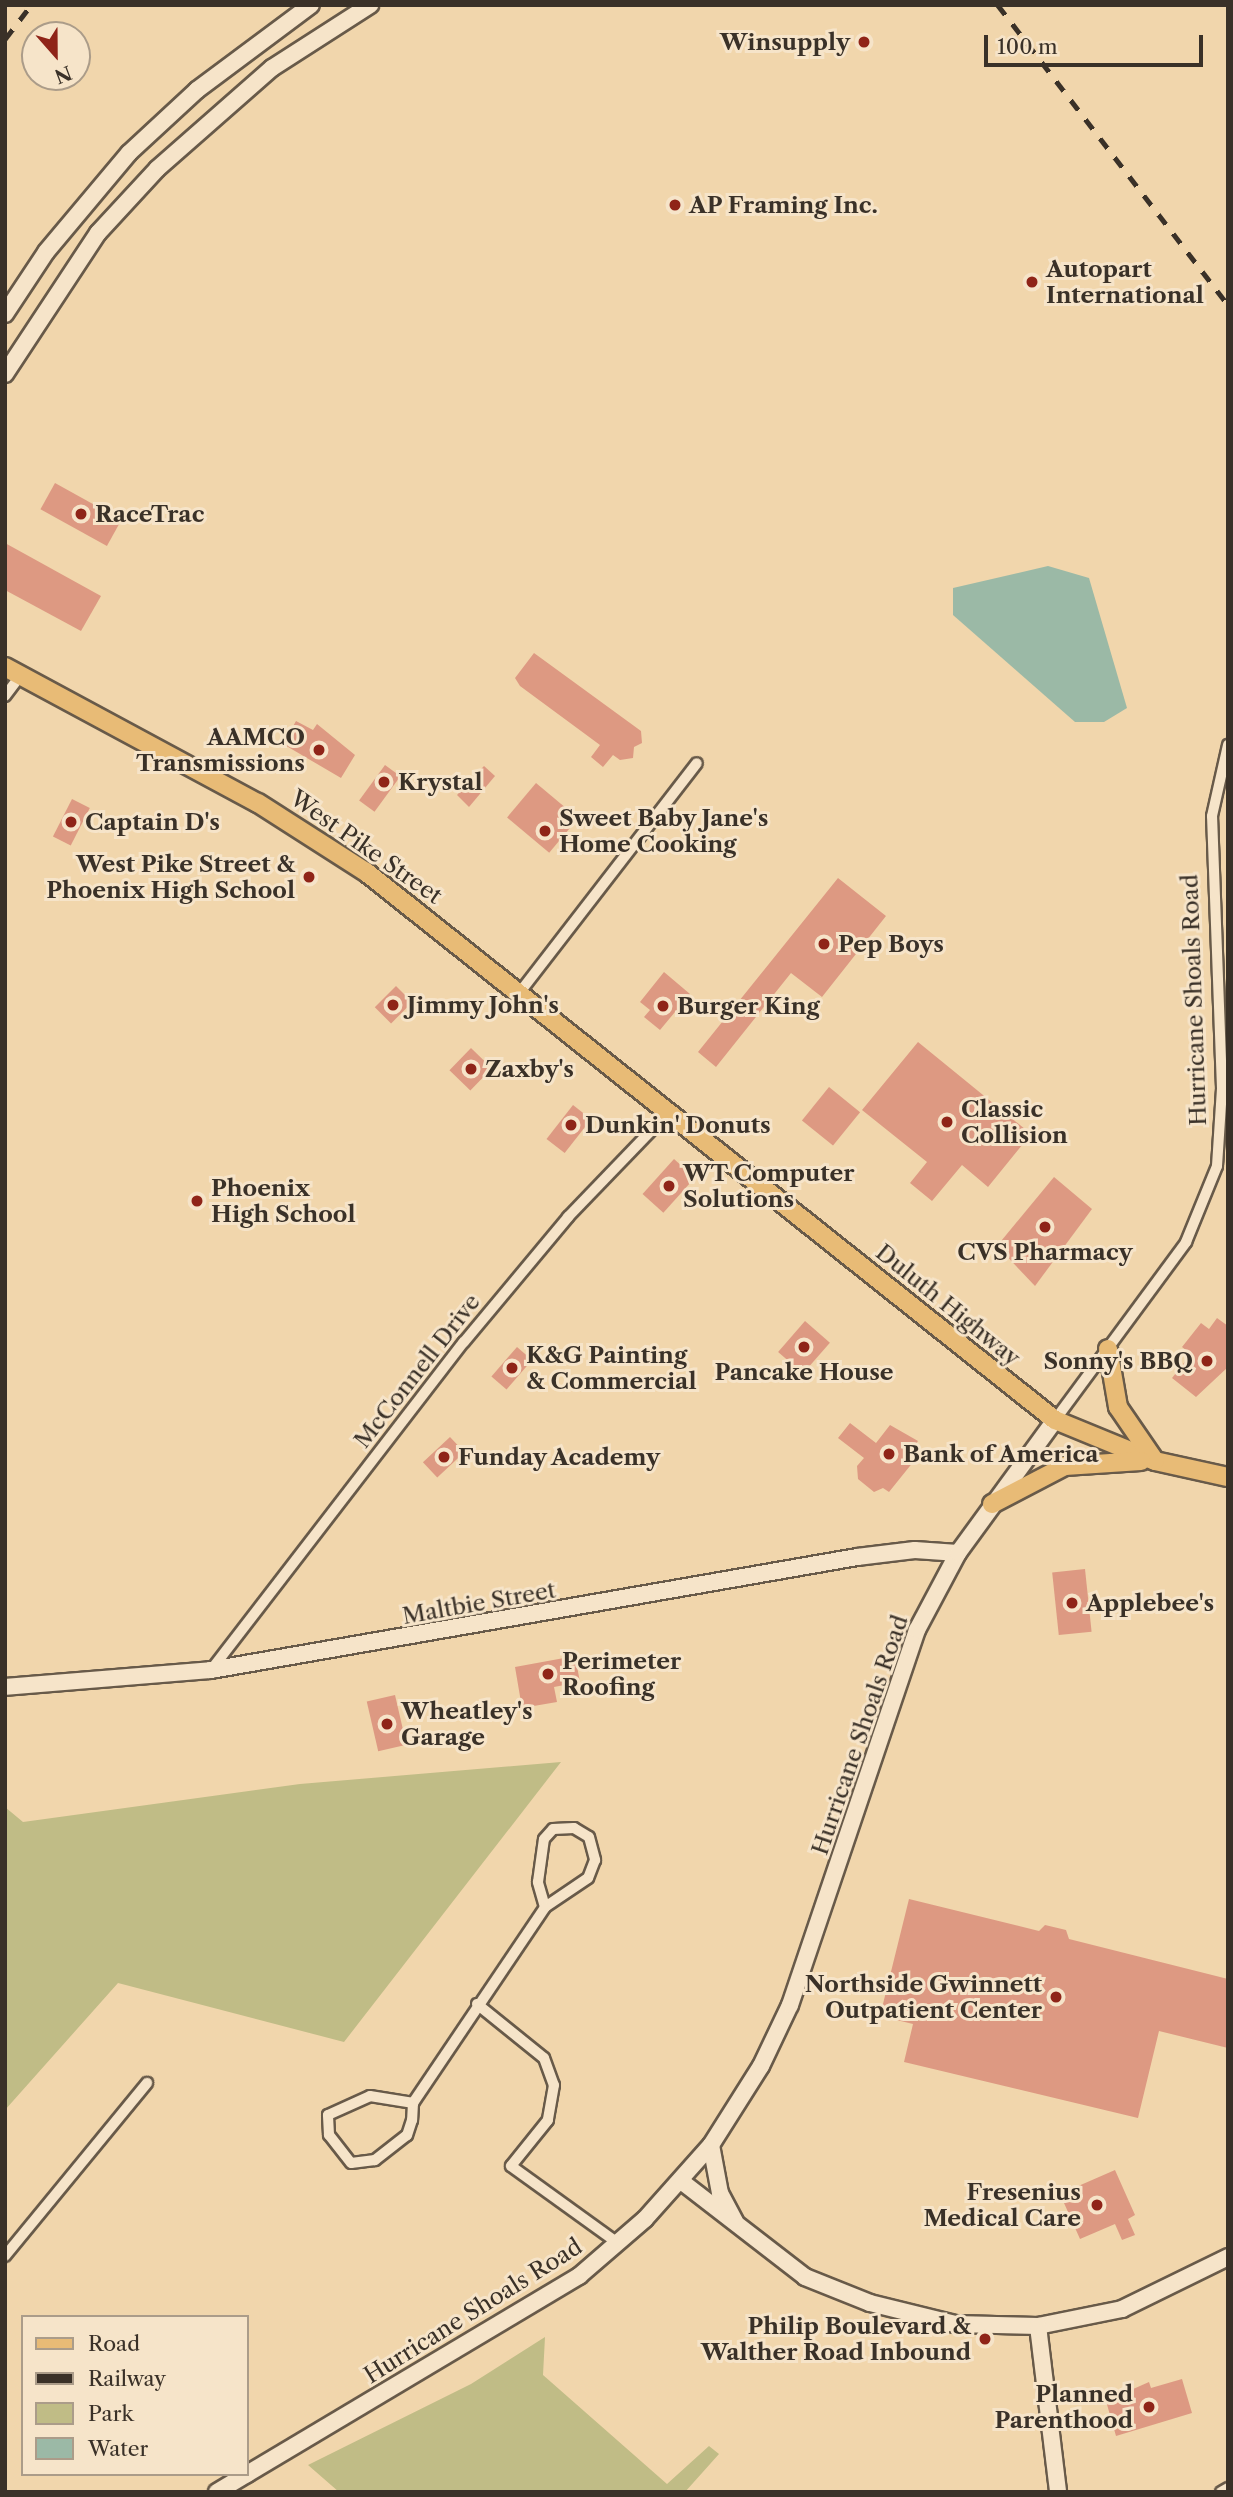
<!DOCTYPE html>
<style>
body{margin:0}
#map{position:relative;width:1233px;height:2497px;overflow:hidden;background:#f1d6ac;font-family:"Libre Caslon Text",serif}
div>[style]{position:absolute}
.green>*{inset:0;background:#c0bc86}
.water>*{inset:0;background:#9bb9a6}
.building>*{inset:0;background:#dd9982;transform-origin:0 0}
.roads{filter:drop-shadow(2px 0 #685a49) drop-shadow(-2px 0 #685a49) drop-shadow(0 2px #685a49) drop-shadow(0 -2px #685a49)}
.street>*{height:10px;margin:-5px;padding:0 5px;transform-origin:5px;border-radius:5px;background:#f6e4c9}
.secondary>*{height:16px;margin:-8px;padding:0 8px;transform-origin:8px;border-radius:8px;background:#f6e4c9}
.primary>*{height:18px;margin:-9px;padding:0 9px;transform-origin:9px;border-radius:9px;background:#e8bb76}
.rail>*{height:4.5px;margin-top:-2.25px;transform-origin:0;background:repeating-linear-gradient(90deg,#3a3128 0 12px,transparent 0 24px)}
.dots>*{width:19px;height:19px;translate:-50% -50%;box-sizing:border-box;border:4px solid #f6e4c9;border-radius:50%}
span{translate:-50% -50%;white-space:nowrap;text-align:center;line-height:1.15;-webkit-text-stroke:6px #f6e4c9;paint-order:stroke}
.poi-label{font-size:23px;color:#3a3128;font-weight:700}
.right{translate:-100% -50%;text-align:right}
.left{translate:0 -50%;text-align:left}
.street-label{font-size:23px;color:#3a3128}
.frame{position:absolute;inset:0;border:7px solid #3a3128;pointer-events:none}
.legend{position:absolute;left:21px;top:2315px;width:228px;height:161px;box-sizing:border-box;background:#f6e4c9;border:2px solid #ab9c89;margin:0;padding:9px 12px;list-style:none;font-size:21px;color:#3a3128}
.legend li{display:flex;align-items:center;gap:14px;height:35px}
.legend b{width:35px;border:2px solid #ab9c89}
.north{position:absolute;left:21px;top:21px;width:70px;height:70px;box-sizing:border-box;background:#f6e4c9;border:2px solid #ab9c89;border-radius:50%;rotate:159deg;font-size:19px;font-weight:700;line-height:28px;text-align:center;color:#3a3128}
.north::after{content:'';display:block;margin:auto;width:24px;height:32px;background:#8f2418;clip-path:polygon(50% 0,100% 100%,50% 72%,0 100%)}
.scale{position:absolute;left:984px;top:35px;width:219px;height:32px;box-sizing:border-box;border:4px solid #3a3128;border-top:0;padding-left:9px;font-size:21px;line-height:24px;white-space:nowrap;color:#3a3128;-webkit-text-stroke:5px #f6e4c9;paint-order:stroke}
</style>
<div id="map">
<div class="green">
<i style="clip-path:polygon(561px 1762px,344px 2042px,118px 1983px,5px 2110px,5px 1807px,23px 1822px,300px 1784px)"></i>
<i style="clip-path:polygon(545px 2337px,543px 2375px,667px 2484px,709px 2446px,719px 2454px,685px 2492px,339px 2492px,308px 2465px,471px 2384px)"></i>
</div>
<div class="water">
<i style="clip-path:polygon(1048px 566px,1089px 578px,1127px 708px,1104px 722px,1075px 722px,953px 615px,953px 588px)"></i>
</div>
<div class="building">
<i style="left:55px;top:483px;width:76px;height:30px;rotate:29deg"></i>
<i style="clip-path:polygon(5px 543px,101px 596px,81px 631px,5px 590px)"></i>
<i style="clip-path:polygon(534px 653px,641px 731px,642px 743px,634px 747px,633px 758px,620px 760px,613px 755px,603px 767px,591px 757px,600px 745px,520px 686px,515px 678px)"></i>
<i style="clip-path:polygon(296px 721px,313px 730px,317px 724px,355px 755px,341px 778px,283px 744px)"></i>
<i style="left:385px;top:765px;width:19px;height:44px;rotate:36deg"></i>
<i style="clip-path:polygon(484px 766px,495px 776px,469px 807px,457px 795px)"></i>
<i style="left:536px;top:783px;width:55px;height:45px;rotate:40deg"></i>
<i style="left:72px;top:799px;width:20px;height:42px;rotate:27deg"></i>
<i style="clip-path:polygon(838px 878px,886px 916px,822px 997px,791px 973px,716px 1067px,698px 1052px)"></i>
<i style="clip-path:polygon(664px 972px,690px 994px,660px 1030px,644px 1017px,650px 1010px,640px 1002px)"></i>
<i style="left:396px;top:986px;width:23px;height:30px;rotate:45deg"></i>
<i style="clip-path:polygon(918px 1042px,1031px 1134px,988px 1187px,962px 1165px,932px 1201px,910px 1183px,927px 1162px,862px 1110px)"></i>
<i style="left:471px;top:1048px;width:29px;height:31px;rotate:44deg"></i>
<i style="left:829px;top:1087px;width:40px;height:43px;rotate:39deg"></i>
<i style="left:573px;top:1105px;width:23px;height:43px;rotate:38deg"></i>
<i style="left:674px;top:1159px;width:28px;height:47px;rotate:42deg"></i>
<i style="clip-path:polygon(1054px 1177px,1092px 1209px,1035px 1286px,997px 1246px)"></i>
<i style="clip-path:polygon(1217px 1318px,1228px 1326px,1228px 1367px,1196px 1397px,1172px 1378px,1191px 1354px,1182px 1347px,1201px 1323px,1209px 1329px)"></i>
<i style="left:805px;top:1321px;width:33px;height:41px;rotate:41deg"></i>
<i style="left:517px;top:1347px;width:20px;height:39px;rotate:41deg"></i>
<i style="clip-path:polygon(850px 1423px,876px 1443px,890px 1425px,918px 1441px,915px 1445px,922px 1451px,889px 1492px,883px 1488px,874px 1492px,858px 1479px,857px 1466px,864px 1458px,838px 1438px)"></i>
<i style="left:450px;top:1437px;width:21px;height:37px;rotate:47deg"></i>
<i style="left:1085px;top:1569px;width:63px;height:33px;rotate:84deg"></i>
<i style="clip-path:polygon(575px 1656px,580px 1682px,554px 1687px,557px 1702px,522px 1708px,515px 1667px)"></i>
<i style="left:395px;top:1695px;width:51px;height:29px;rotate:77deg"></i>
<i style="clip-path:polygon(909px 1899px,1039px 1931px,1045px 1925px,1066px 1930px,1069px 1939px,1228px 1979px,1228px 2048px,1159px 2031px,1138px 2118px,904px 2062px,913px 2024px,880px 2016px)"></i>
<i style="clip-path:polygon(1115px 2170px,1135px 2215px,1128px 2219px,1135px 2235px,1122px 2240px,1115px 2224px,1080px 2239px,1060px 2194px)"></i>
<i style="clip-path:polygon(1182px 2379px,1192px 2413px,1116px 2436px,1106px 2401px,1149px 2382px,1151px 2388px)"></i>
</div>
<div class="roads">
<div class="street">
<i style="left:5px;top:696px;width:26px;rotate:-53deg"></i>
<i style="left:520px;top:992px;width:289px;rotate:-52.3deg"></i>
<i style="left:1055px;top:1420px;width:221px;rotate:-53.6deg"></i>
<i style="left:1186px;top:1242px;width:82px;rotate:-67.8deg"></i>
<i style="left:1217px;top:1166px;width:78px;rotate:-86.3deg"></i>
<i style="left:1222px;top:1088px;width:272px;rotate:-92.1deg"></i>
<i style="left:1212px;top:816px;width:73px;rotate:-77.3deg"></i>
<i style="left:211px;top:1670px;width:414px;rotate:-52.4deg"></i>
<i style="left:464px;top:1342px;width:163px;rotate:-50.2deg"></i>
<i style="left:568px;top:1217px;width:147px;rotate:-46.1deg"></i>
<i style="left:574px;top:1828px;width:17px;rotate:31deg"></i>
<i style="left:589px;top:1837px;width:24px;rotate:75deg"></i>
<i style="left:595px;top:1860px;width:19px;rotate:111deg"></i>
<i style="left:588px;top:1878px;width:52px;rotate:146deg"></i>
<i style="left:545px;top:1907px;width:26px;rotate:-106deg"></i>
<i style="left:538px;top:1882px;width:43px;rotate:-82.1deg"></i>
<i style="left:544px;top:1839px;width:13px;rotate:-48deg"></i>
<i style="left:553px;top:1829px;width:21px;rotate:-3deg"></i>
<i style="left:477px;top:2004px;width:86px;rotate:38.9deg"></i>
<i style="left:544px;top:2058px;width:29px;rotate:70deg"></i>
<i style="left:554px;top:2085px;width:36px;rotate:100deg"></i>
<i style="left:548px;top:2120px;width:59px;rotate:128.8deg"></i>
<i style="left:511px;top:2166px;width:133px;rotate:35.8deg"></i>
<i style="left:370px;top:2096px;width:44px;rotate:9.2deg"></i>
<i style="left:413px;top:2103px;width:17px;rotate:93deg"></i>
<i style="left:412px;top:2120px;width:16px;rotate:108deg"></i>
<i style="left:407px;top:2135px;width:41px;rotate:142deg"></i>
<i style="left:375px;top:2160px;width:24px;rotate:173deg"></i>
<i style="left:351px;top:2163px;width:36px;rotate:-128deg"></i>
<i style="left:329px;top:2135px;width:20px;rotate:-93deg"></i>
<i style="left:328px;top:2115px;width:46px;rotate:-24.3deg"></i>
<i style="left:413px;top:2103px;width:236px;rotate:-56deg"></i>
<i style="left:5px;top:2256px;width:224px;rotate:-50.6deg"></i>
<i style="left:1221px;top:2492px;width:8px;rotate:-30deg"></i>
</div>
<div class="secondary">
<i style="left:5px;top:314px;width:74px;rotate:-56.5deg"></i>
<i style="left:46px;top:252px;width:129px;rotate:-50deg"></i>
<i style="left:129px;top:153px;width:93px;rotate:-42.8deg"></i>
<i style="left:197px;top:90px;width:142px;rotate:-36.7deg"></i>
<i style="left:5px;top:374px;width:169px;rotate:-56.6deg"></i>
<i style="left:98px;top:233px;width:87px;rotate:-47.3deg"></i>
<i style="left:157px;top:169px;width:153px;rotate:-41.3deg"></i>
<i style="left:272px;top:68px;width:117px;rotate:-32.7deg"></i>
<i style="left:5px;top:1687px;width:207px;rotate:-4.7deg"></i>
<i style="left:211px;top:1670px;width:656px;rotate:-9.92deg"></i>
<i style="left:857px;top:1557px;width:58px;rotate:-6.9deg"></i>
<i style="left:915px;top:1550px;width:43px;rotate:4deg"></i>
<i style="left:711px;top:2145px;width:49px;rotate:79.4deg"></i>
<i style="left:720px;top:2193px;width:32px;rotate:62deg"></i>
<i style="left:681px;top:2181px;width:157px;rotate:37.7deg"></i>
<i style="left:805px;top:2277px;width:70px;rotate:21.8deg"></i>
<i style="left:870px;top:2303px;width:88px;rotate:13.9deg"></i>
<i style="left:955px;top:2324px;width:83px;rotate:1.4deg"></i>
<i style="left:1038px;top:2326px;width:86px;rotate:-11.4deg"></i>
<i style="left:1122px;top:2309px;width:118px;rotate:-26.1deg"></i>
<i style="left:1038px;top:2326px;width:167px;rotate:83.1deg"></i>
<i style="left:247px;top:2474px;width:387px;rotate:-30.8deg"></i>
<i style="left:579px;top:2276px;width:87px;rotate:-40.8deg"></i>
<i style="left:645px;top:2219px;width:99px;rotate:-48.3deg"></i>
<i style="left:711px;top:2145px;width:93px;rotate:-57.7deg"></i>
<i style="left:761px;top:2066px;width:68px;rotate:-64.6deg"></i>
<i style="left:790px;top:2005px;width:396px;rotate:-71.3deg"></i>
<i style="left:917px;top:1630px;width:87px;rotate:-62deg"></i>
<i style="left:958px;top:1553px;width:165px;rotate:-53.9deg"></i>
<i style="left:217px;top:2492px;width:35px;rotate:-31deg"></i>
</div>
<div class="primary">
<i style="left:5px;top:667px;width:287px;rotate:28.3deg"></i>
<i style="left:258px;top:803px;width:128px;rotate:32.6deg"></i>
<i style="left:366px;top:872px;width:880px;rotate:38.5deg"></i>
<i style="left:1055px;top:1420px;width:108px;rotate:22.3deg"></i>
<i style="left:1155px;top:1461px;width:75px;rotate:12.4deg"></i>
<i style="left:1108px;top:1349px;width:59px;rotate:80.2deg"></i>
<i style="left:1118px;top:1407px;width:65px;rotate:55.6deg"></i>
<i style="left:992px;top:1504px;width:82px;rotate:-27.5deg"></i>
<i style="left:1065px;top:1466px;width:76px;rotate:-3.8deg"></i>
</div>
</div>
<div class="rail">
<i style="left:998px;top:5px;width:378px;rotate:52.5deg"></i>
<i style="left:5px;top:39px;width:43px;rotate:-52.6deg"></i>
</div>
<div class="dots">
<i style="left:864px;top:42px;background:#8f2418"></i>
<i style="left:675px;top:205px;background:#8f2418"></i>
<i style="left:1032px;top:282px;background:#8f2418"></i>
<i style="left:81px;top:514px;background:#8f2418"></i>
<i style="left:319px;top:750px;background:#8f2418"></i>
<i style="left:384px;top:782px;background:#8f2418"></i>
<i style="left:71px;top:822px;background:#8f2418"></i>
<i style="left:545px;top:831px;background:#8f2418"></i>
<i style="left:309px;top:877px;background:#8f2418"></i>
<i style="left:824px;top:944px;background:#8f2418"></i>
<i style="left:393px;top:1005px;background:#8f2418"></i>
<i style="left:663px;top:1006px;background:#8f2418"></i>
<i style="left:471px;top:1069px;background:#8f2418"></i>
<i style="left:947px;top:1122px;background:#8f2418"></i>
<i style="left:571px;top:1125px;background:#8f2418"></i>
<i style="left:669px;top:1186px;background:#8f2418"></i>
<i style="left:197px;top:1201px;background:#8f2418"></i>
<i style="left:1045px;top:1227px;background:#8f2418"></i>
<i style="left:804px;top:1347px;background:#8f2418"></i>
<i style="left:1207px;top:1361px;background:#8f2418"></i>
<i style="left:512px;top:1368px;background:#8f2418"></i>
<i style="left:889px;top:1454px;background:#8f2418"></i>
<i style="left:444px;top:1457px;background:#8f2418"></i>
<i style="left:1072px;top:1603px;background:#8f2418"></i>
<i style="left:548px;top:1674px;background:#8f2418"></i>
<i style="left:387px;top:1724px;background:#8f2418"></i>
<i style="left:1056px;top:1997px;background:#8f2418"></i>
<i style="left:1097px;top:2205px;background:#8f2418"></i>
<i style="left:985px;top:2339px;background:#8f2418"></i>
<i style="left:1149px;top:2407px;background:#8f2418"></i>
</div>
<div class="poi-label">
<span class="right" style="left:850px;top:42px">Winsupply</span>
<span class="left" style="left:689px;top:205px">AP Framing Inc.</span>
<span class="left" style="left:1046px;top:282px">Autopart<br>International</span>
<span class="left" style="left:95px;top:514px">RaceTrac</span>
<span class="right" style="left:305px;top:750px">AAMCO<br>Transmissions</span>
<span class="left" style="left:398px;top:782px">Krystal</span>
<span class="left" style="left:559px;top:831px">Sweet Baby Jane's<br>Home Cooking</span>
<span class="left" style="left:85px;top:822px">Captain D's</span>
<span class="right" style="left:295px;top:877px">West Pike Street &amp;<br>Phoenix High School</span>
<span class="left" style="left:838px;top:944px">Pep Boys</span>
<span class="left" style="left:407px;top:1005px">Jimmy John's</span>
<span class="left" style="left:677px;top:1006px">Burger King</span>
<span class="left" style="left:485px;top:1069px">Zaxby's</span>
<span class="left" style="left:961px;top:1122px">Classic<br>Collision</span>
<span class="left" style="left:585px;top:1125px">Dunkin' Donuts</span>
<span class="left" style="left:683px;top:1186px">WT Computer<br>Solutions</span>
<span class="left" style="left:211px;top:1201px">Phoenix<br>High School</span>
<span style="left:1045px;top:1252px">CVS Pharmacy</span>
<span class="left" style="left:526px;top:1368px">K&amp;G Painting<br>&amp; Commercial</span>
<span class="right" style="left:1193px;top:1361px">Sonny's BBQ</span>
<span style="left:804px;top:1372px">Pancake House</span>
<span class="left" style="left:903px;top:1454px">Bank of America</span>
<span class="left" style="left:458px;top:1457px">Funday Academy</span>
<span class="left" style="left:1086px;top:1603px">Applebee's</span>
<span class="left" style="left:562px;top:1674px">Perimeter<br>Roofing</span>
<span class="left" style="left:401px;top:1724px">Wheatley's<br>Garage</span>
<span class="right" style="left:1042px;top:1997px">Northside Gwinnett<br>Outpatient Center</span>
<span class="right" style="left:1081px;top:2205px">Fresenius<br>Medical Care</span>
<span class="right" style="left:971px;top:2339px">Philip Boulevard &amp;<br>Walther Road Inbound</span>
<span class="right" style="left:1133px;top:2407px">Planned<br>Parenthood</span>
</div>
<div class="street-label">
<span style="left:366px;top:847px;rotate:35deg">West Pike Street</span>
<span style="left:1194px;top:1000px;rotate:-92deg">Hurricane Shoals Road</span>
<span style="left:948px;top:1305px;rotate:39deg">Duluth Highway</span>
<span style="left:417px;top:1371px;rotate:-52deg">McConnell Drive</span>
<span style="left:479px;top:1603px;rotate:-10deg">Maltbie Street</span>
<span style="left:860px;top:1735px;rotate:-71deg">Hurricane Shoals Road</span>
<span style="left:473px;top:2311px;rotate:-32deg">Hurricane Shoals Road</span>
</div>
<div class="frame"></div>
<ul class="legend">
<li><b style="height:9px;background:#e8bb76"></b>Road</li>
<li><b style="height:9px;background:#3a3128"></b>Railway</li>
<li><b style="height:19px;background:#c0bc86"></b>Park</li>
<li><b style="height:19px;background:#9bb9a6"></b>Water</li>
</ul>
<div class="north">N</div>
<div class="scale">100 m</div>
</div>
